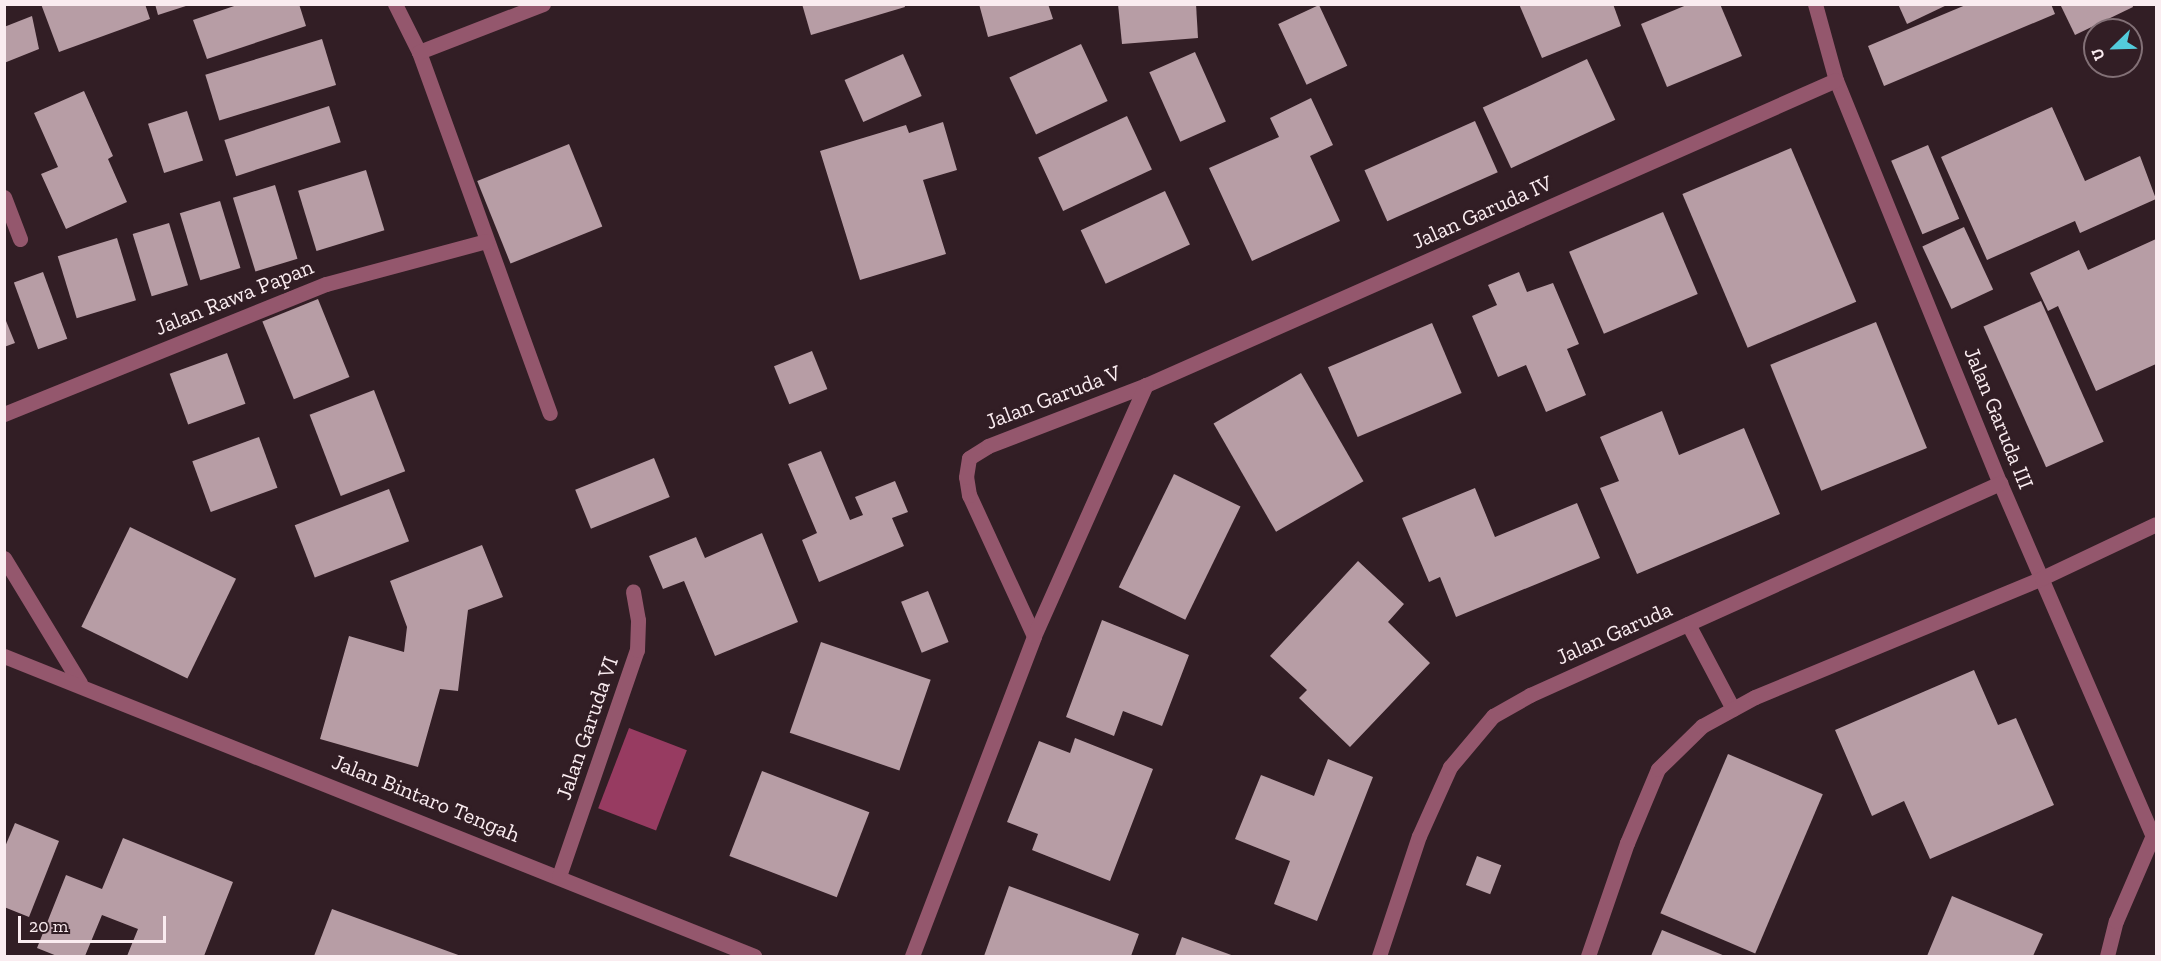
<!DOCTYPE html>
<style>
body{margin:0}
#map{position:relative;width:2161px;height:961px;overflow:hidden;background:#321e25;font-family:"Zilla Slab",serif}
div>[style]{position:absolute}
.water>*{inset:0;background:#973b61;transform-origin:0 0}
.building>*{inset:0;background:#b79da5;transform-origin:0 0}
.minor>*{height:15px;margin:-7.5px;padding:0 7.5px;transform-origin:7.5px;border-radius:7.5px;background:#94576d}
span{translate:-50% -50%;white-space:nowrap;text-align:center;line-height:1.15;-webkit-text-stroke:6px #321e25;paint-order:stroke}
.street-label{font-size:22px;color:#faecf0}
.frame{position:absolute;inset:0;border:6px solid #faecf0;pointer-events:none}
.north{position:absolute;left:2083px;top:18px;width:60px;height:60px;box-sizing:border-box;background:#321e25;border:2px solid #827076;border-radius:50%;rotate:247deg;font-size:16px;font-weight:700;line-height:24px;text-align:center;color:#faecf0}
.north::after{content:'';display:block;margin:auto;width:21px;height:27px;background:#53cbdb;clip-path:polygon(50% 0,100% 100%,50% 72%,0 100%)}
.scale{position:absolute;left:18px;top:916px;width:148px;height:27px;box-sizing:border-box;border:3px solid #faecf0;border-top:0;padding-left:8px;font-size:18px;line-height:21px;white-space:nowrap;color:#faecf0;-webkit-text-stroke:4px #321e25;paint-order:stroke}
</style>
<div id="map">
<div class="water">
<i style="left:629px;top:728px;width:62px;height:86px;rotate:21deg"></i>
</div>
<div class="building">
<i style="clip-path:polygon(41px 4px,145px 4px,150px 19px,59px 52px)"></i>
<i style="clip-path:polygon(155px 4px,189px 4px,189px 5px,158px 15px)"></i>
<i style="clip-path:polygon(240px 4px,299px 4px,306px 26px,207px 59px,193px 20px)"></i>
<i style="clip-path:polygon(802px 4px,904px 4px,905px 7px,811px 35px)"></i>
<i style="clip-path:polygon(979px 4px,1048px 4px,1053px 19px,988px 37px)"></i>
<i style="clip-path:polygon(1118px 4px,1196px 4px,1198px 38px,1122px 44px)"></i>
<i style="clip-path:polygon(1519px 4px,1613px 4px,1621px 26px,1542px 58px)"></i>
<i style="clip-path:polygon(1689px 4px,1720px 4px,1742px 56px,1667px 87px,1641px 24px)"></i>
<i style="clip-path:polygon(1898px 4px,1949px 4px,1907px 24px)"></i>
<i style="clip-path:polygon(1968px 4px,2051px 4px,2055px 14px,1884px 86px,1868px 46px)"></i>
<i style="clip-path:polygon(2060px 4px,2132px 4px,2133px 7px,2075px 35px)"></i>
<i style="left:1319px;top:5px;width:67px;height:45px;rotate:65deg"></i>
<i style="clip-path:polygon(32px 16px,39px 49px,4px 63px,4px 27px)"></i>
<i style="left:322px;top:39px;width:48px;height:122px;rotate:73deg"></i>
<i style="left:1081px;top:44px;width:63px;height:79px;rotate:65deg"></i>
<i style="left:1195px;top:52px;width:76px;height:50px;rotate:66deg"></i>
<i style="left:903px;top:54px;width:46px;height:64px;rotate:66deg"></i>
<i style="left:1587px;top:59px;width:67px;height:115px;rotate:65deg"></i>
<i style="clip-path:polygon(84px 91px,113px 156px,108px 159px,127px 202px,66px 229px,41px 174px,58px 167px,34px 113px)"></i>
<i style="clip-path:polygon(1311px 98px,1333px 145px,1310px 156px,1340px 221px,1252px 261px,1209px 168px,1279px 137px,1270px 118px)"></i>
<i style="left:329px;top:106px;width:38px;height:110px;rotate:72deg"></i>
<i style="clip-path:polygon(2052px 107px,2085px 181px,2140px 156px,2156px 199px,2080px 233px,2075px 221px,1987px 260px,1941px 157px)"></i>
<i style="left:187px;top:111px;width:52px;height:41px;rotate:72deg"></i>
<i style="left:1127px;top:116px;width:59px;height:98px;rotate:65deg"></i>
<i style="left:1475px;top:121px;width:56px;height:121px;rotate:66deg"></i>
<i style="clip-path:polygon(943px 122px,957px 170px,923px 180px,946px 254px,860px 280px,820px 151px,906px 125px,909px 133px)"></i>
<i style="left:569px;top:144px;width:89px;height:99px;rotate:68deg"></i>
<i style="left:1928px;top:145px;width:80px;height:40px;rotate:67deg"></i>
<i style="left:1791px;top:148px;width:167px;height:118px;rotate:67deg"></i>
<i style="left:366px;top:170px;width:63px;height:71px;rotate:73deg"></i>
<i style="left:275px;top:185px;width:77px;height:44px;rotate:73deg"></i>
<i style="left:1165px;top:191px;width:59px;height:93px;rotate:65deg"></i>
<i style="left:220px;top:201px;width:70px;height:42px;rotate:73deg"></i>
<i style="left:1663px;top:212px;width:89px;height:102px;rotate:67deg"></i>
<i style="left:169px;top:223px;width:65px;height:38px;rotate:73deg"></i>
<i style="left:1964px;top:227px;width:69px;height:46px;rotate:65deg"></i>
<i style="left:117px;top:238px;width:65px;height:62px;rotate:73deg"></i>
<i style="clip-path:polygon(2156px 239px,2156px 364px,2096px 391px,2058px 306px,2048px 311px,2030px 273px,2079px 250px,2088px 270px)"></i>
<i style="left:43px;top:272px;width:71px;height:31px;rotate:70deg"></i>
<i style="clip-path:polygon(1519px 272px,1527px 292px,1553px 283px,1579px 344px,1567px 349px,1586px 395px,1546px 412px,1526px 365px,1498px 377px,1472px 316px,1497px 305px,1488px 285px)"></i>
<i style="left:318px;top:299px;width:84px;height:60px;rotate:68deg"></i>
<i style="left:2041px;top:301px;width:154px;height:63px;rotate:66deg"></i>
<i style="clip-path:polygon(4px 316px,15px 343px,4px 347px)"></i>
<i style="left:1876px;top:322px;width:136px;height:114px;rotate:68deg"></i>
<i style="left:1432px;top:323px;width:76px;height:113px;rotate:67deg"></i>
<i style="left:812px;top:351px;width:41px;height:41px;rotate:68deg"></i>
<i style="left:227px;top:353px;width:54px;height:61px;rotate:70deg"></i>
<i style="left:1301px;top:373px;width:125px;height:101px;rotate:60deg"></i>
<i style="left:374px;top:390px;width:87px;height:69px;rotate:69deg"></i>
<i style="clip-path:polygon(1662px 411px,1679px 455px,1744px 428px,1780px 514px,1637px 574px,1600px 488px,1619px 481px,1600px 437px)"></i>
<i style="left:259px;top:437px;width:54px;height:71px;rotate:70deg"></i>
<i style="clip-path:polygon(821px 451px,850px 520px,863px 515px,855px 497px,895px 481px,908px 512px,892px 518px,904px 546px,819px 582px,802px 540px,817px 533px,788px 464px)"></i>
<i style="left:654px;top:458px;width:42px;height:85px;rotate:68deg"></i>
<i style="left:1174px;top:474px;width:74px;height:126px;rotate:26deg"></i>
<i style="clip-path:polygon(1475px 488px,1495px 537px,1577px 503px,1600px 558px,1456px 617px,1440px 577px,1429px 582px,1402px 518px)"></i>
<i style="left:389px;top:489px;width:56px;height:101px;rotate:69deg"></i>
<i style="left:130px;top:527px;width:118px;height:111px;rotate:26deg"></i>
<i style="clip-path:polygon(762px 533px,798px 622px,715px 656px,684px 581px,663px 589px,649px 556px,696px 537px,705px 558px)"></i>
<i style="clip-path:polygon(482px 545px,503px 597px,468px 610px,458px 691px,440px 689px,418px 767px,320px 739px,349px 636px,404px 652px,407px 627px,390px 581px)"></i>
<i style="clip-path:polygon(1358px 561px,1404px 604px,1388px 622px,1430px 663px,1350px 747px,1299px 698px,1307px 690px,1270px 656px)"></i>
<i style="left:928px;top:591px;width:55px;height:29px;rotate:68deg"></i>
<i style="clip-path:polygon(1102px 620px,1189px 655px,1162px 726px,1123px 711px,1114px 736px,1066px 717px)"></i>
<i style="left:821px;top:642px;width:116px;height:96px;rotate:19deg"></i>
<i style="clip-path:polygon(1974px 670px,1998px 725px,2016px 718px,2054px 805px,1930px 859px,1904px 801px,1872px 816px,1835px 730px)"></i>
<i style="clip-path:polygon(1075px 738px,1153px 769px,1110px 881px,1032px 850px,1038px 834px,1007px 822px,1039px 741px,1070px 753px)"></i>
<i style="left:1728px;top:754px;width:103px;height:173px;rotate:23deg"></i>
<i style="clip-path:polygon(1328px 759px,1373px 777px,1317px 921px,1274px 904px,1290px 861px,1235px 839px,1261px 775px,1314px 796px)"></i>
<i style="left:762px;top:771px;width:115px;height:91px;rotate:21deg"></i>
<i style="clip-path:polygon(15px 823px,59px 841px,29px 917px,4px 907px,4px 849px)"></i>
<i style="clip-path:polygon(123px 838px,233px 882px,204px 956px,127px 956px,138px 929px,102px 915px,85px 956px,57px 956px,37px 948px,66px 875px,102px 889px)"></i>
<i style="left:1477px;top:856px;width:26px;height:31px;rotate:21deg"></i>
<i style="clip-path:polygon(1009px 886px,1139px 934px,1131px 956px,984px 956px)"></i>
<i style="clip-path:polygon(1952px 896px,2043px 934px,2033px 956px,1927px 956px)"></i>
<i style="clip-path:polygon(332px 909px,420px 941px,461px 956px,314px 956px)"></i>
<i style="clip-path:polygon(1662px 930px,1725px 956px,1651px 956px)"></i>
<i style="clip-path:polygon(1182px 937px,1234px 956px,1175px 956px)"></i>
</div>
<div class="minor">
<i style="left:395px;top:4px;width:54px;rotate:63.4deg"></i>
<i style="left:419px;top:52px;width:384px;rotate:70.1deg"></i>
<i style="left:1815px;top:4px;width:79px;rotate:74.6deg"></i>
<i style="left:1836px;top:80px;width:435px;rotate:67.9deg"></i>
<i style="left:2000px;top:483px;width:392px;rotate:66.6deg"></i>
<i style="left:419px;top:52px;width:133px;rotate:-21.2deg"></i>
<i style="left:4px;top:197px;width:45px;rotate:69.1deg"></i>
<i style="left:4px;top:414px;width:347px;rotate:-22deg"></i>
<i style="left:326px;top:284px;width:166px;rotate:-15deg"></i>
<i style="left:4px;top:558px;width:146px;rotate:58.7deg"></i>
<i style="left:1688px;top:624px;width:96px;rotate:62.1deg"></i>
<i style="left:1034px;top:636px;width:155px;rotate:-114.7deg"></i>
<i style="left:969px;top:495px;width:18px;rotate:-99deg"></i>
<i style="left:966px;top:477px;width:19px;rotate:-81deg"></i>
<i style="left:969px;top:458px;width:22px;rotate:-32deg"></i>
<i style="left:988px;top:446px;width:169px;rotate:-21.1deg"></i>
<i style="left:1146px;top:385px;width:754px;rotate:-23.85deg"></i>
<i style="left:4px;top:656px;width:808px;rotate:21.8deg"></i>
<i style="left:559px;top:876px;width:239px;rotate:-71deg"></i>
<i style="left:637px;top:650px;width:30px;rotate:-88deg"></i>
<i style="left:638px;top:620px;width:29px;rotate:-100deg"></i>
<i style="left:912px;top:956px;width:342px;rotate:-69.1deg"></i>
<i style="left:1034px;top:636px;width:275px;rotate:-66deg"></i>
<i style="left:1379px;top:956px;width:126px;rotate:-71.6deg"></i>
<i style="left:1419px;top:836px;width:76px;rotate:-65.8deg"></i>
<i style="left:1450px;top:767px;width:67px;rotate:-49.9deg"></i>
<i style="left:1493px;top:716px;width:43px;rotate:-29.6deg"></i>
<i style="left:1530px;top:695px;width:516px;rotate:-24.28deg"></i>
<i style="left:1588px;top:956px;width:120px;rotate:-71deg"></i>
<i style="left:1627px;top:843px;width:80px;rotate:-67.3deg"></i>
<i style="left:1658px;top:769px;width:62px;rotate:-44.3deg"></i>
<i style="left:1702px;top:726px;width:60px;rotate:-28.7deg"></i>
<i style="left:1755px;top:697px;width:311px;rotate:-22.5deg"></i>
<i style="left:2042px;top:578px;width:126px;rotate:-25.3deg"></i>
<i style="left:2107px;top:956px;width:36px;rotate:-76deg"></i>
<i style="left:2116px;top:921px;width:94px;rotate:-66.7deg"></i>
</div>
<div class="street-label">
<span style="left:1482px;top:212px;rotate:-24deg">Jalan Garuda IV</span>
<span style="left:234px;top:297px;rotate:-22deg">Jalan Rawa Papan</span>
<span style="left:1053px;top:397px;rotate:-21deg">Jalan Garuda V</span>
<span style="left:1999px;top:418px;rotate:68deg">Jalan Garuda III</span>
<span style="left:1614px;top:633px;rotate:-24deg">Jalan Garuda</span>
<span style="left:587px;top:728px;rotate:-71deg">Jalan Garuda VI</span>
<span style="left:426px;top:798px;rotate:22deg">Jalan Bintaro Tengah</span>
</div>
<div class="frame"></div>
<div class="north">U</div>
<div class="scale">20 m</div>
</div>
